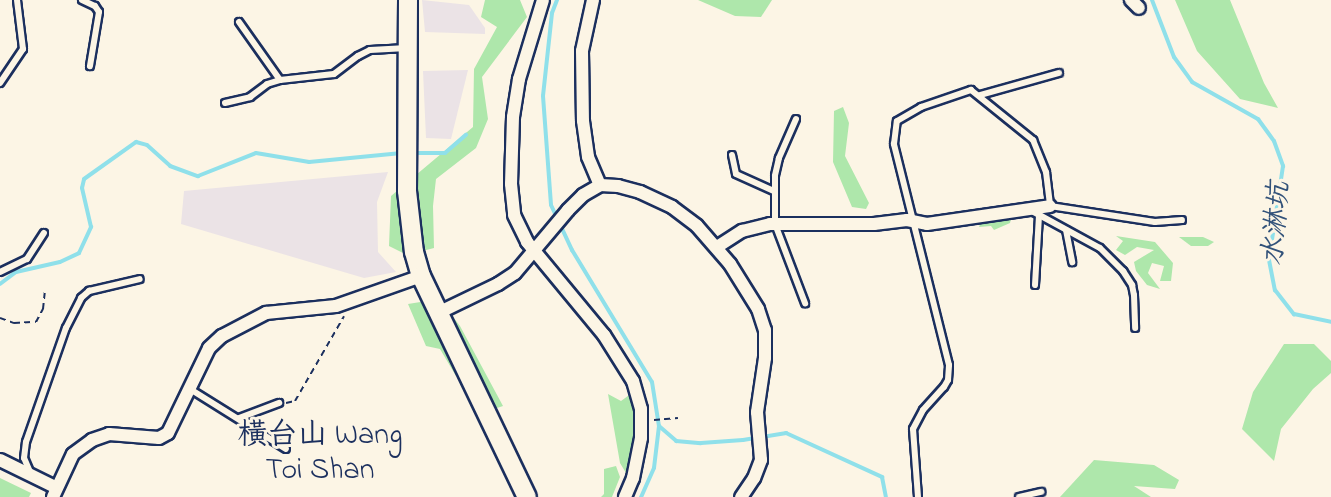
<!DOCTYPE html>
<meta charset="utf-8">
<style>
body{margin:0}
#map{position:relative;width:1331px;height:497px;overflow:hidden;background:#fcf5e5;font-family:"Indie Flower","LXGW WenKai TC",sans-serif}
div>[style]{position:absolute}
.built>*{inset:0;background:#ebe3e6}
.green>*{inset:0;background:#aee7ab}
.stream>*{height:4px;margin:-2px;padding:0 2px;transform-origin:2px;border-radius:2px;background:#8fe0ea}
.path>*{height:2px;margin-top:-1px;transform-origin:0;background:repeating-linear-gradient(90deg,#1b2f5e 0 6px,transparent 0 10.5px)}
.roads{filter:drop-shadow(2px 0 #1b2f5e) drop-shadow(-2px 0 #1b2f5e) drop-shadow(0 2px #1b2f5e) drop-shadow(0 -2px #1b2f5e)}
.lane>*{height:6px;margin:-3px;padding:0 3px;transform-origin:3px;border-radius:3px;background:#fcf5e5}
.street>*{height:12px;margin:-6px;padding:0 6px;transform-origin:6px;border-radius:6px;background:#fcf5e5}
.secondary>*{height:18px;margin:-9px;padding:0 9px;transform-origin:9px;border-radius:9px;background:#fcf5e5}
span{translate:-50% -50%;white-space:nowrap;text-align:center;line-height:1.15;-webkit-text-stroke:6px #fcf5e5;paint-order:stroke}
.water-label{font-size:28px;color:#32527a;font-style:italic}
.quarter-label{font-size:30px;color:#1b2f5e}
</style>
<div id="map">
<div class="built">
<i style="clip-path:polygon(422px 0,469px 5px,485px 28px,485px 34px,425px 32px)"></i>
<i style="clip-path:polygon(468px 70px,451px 139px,426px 138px,423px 71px)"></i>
<i style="clip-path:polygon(388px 172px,377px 202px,378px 252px,396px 272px,364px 278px,181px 224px,184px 191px)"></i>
</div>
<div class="green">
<i style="clip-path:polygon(485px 0,520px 0,527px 17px,482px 77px,488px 119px,476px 148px,436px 179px,433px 206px,434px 248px,407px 255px,389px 246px,391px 196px,473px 127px,474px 69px,497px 27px,481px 17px)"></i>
<i style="clip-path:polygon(698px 0,772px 0,761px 17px,735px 16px)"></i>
<i style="clip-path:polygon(1175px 0,1230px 0,1264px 83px,1278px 108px,1240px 99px,1197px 51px)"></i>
<i style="clip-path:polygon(843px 107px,849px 123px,845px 156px,869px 203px,866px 209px,852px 207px,833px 162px,834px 111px)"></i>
<i style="clip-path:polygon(1000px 213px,1011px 219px,1010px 223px,994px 230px,991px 226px,979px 227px,982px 220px)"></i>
<i style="clip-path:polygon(1116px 236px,1155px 242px,1173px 263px,1171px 281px,1160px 281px,1164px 266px,1152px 263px,1148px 273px,1160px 289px,1147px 285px,1136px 271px,1134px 262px,1154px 250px,1137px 247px,1125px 255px,1116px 250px,1123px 241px)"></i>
<i style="clip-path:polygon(1179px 237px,1203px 237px,1214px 242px,1208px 246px,1191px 246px)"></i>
<i style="clip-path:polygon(439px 299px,460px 326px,503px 406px,494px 409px,478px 376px,456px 376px,440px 349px,426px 346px,408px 304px)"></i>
<i style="clip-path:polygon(1284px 344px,1314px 344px,1331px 361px,1331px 373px,1313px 389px,1281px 429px,1274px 461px,1242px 429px,1253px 392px)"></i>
<i style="clip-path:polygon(632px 393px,635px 417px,635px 457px,626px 473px,620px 463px,608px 394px,621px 401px)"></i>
<i style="clip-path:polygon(1094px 460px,1154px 465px,1179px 480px,1175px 489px,1134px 486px,1151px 497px,1060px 497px)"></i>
<i style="clip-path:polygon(616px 466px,620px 477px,612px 497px,601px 497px,604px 494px,604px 469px)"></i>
<i style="clip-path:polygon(0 478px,31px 493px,29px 497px,0 497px)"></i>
</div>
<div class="stream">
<i style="left:557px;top:0;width:14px;rotate:111deg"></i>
<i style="left:552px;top:13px;width:83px;rotate:96.2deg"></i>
<i style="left:543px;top:96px;width:109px;rotate:85.8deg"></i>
<i style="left:551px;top:205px;width:50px;rotate:65deg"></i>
<i style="left:572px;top:250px;width:154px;rotate:58.8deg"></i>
<i style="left:652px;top:382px;width:45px;rotate:81deg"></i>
<i style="left:659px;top:426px;width:42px;rotate:96.8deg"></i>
<i style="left:654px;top:468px;width:32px;rotate:114deg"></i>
<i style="left:1152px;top:0;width:61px;rotate:68.9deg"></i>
<i style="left:1174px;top:57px;width:31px;rotate:54deg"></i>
<i style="left:1192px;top:82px;width:76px;rotate:29.3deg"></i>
<i style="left:1258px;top:119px;width:27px;rotate:54deg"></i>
<i style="left:1274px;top:141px;width:27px;rotate:70deg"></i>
<i style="left:1283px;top:166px;width:95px;rotate:98.5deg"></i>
<i style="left:1269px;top:260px;width:31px;rotate:79deg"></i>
<i style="left:1275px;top:290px;width:31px;rotate:52deg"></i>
<i style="left:1294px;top:314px;width:38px;rotate:12deg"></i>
<i style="left:413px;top:153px;width:32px"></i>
<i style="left:445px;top:153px;width:28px;rotate:-41deg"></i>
<i style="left:0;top:284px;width:20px;rotate:-37deg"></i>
<i style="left:16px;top:272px;width:45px;rotate:-12.8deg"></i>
<i style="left:60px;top:262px;width:21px;rotate:-25deg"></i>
<i style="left:79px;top:253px;width:29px;rotate:-65deg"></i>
<i style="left:91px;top:227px;width:40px;rotate:-103deg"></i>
<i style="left:82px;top:188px;width:9px;rotate:-77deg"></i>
<i style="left:84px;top:179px;width:64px;rotate:-35.4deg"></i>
<i style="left:136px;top:142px;width:11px;rotate:15deg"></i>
<i style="left:147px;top:145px;width:31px;rotate:42deg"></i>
<i style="left:170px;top:166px;width:30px;rotate:20deg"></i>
<i style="left:198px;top:176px;width:62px;rotate:-21.6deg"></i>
<i style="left:256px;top:153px;width:54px;rotate:9.6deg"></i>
<i style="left:309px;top:162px;width:93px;rotate:-5.5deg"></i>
<i style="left:659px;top:426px;width:23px;rotate:41deg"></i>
<i style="left:676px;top:441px;width:25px;rotate:5deg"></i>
<i style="left:701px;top:443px;width:42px;rotate:-4.1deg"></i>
<i style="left:743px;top:440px;width:44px;rotate:-9.2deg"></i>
<i style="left:786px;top:433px;width:106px;rotate:24.6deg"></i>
<i style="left:882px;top:477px;width:20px;rotate:79deg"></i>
</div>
<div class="path">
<i style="left:0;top:318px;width:15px;rotate:20deg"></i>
<i style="left:14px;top:323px;width:22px;rotate:-3deg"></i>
<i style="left:36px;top:322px;width:15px;rotate:-62deg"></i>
<i style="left:43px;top:309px;width:20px;rotate:-84deg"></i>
<i style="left:286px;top:403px;width:9px;rotate:-13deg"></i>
<i style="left:295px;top:401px;width:98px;rotate:-60deg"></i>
<i style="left:654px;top:420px;width:24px;rotate:-5deg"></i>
</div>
<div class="roads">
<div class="lane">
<i style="left:82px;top:0;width:14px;rotate:25deg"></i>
<i style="left:95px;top:6px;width:7px;rotate:56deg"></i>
<i style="left:99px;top:12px;width:55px;rotate:99.5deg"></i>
<i style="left:239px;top:22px;width:71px;rotate:54.7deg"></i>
<i style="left:0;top:83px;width:41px;rotate:-55.9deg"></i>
<i style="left:23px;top:49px;width:49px;rotate:-97deg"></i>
<i style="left:980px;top:95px;width:82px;rotate:-15.6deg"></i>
<i style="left:225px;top:103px;width:26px;rotate:-13deg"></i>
<i style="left:250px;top:97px;width:21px;rotate:-37deg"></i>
<i style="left:267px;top:84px;width:14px;rotate:-17deg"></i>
<i style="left:280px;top:80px;width:54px;rotate:-6.3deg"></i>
<i style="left:334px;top:74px;width:30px;rotate:-37deg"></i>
<i style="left:358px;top:56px;width:13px;rotate:-27deg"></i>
<i style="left:370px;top:50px;width:37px;rotate:-3deg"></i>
<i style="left:796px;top:119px;width:43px;rotate:113.6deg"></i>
<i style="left:779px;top:158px;width:18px;rotate:103deg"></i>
<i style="left:775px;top:176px;width:48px;rotate:90deg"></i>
<i style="left:775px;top:224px;width:85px;rotate:69.2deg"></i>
<i style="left:732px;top:155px;width:19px;rotate:78deg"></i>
<i style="left:736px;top:174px;width:42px;rotate:24.1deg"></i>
<i style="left:1032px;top:211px;width:77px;rotate:28.6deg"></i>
<i style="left:1100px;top:248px;width:33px;rotate:45deg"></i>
<i style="left:1123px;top:271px;width:17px;rotate:57deg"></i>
<i style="left:1132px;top:285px;width:10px;rotate:79deg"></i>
<i style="left:1134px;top:295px;width:33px;rotate:88deg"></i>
<i style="left:1066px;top:230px;width:33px;rotate:79deg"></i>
<i style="left:0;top:272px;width:30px;rotate:-26deg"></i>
<i style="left:27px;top:259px;width:31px;rotate:-57deg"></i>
<i style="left:1035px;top:285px;width:70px;rotate:-86.7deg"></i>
<i style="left:190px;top:389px;width:113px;rotate:32deg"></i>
<i style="left:239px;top:418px;width:43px;rotate:-20.6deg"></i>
<i style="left:30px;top:472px;width:15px;rotate:-113deg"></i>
<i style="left:24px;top:458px;width:16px;rotate:-83deg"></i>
<i style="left:26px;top:442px;width:121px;rotate:-70.7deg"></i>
<i style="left:66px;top:328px;width:34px;rotate:-63deg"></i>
<i style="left:81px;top:298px;width:11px;rotate:-41deg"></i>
<i style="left:89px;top:291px;width:52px;rotate:-13.2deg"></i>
<i style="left:918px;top:497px;width:68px;rotate:-94.2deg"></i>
<i style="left:913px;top:429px;width:21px;rotate:-62deg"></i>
<i style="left:923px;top:410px;width:31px;rotate:-48deg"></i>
<i style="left:944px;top:387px;width:8px;rotate:-60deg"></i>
<i style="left:948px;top:380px;width:15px;rotate:-86deg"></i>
<i style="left:949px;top:365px;width:228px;rotate:-104deg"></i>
<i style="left:894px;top:144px;width:23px;rotate:-83deg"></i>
<i style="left:897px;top:121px;width:28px;rotate:-30deg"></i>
<i style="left:921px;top:107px;width:53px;rotate:-18.8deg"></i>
<i style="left:971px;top:90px;width:80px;rotate:38.9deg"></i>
<i style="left:1033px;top:140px;width:35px;rotate:68deg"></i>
<i style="left:1046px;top:172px;width:34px;rotate:83deg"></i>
<i style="left:1050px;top:206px;width:106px;rotate:8.7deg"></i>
<i style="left:1155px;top:222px;width:27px;rotate:-4deg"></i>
<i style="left:1019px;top:497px;width:23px;rotate:-13deg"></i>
</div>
<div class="street">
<i style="left:543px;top:0;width:83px;rotate:106.9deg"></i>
<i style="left:519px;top:79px;width:38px;rotate:99deg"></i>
<i style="left:513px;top:117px;width:67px;rotate:91.7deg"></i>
<i style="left:511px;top:184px;width:31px;rotate:84deg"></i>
<i style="left:514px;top:215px;width:30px;rotate:64deg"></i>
<i style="left:527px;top:242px;width:121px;rotate:50.4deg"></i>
<i style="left:604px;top:335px;width:54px;rotate:57.8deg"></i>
<i style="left:633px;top:381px;width:29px;rotate:74deg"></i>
<i style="left:641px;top:409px;width:29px;rotate:90deg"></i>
<i style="left:641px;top:438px;width:41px;rotate:101.3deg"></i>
<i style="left:633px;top:478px;width:21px;rotate:113deg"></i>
<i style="left:593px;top:0;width:52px;rotate:102.2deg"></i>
<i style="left:582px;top:51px;width:70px;rotate:89.2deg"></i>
<i style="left:583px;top:121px;width:36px;rotate:82deg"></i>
<i style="left:588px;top:157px;width:30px;rotate:67deg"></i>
<i style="left:1131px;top:0;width:11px;rotate:45deg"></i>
<i style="left:717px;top:247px;width:30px;rotate:-33deg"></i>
<i style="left:742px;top:231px;width:29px;rotate:-14deg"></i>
<i style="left:770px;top:224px;width:104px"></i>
<i style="left:874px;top:224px;width:33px;rotate:-7deg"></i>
<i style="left:907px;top:220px;width:20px;rotate:11deg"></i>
<i style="left:927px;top:224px;width:124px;rotate:-8.3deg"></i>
<i style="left:438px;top:313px;width:67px;rotate:-25.8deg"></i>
<i style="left:498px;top:284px;width:20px;rotate:-33deg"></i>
<i style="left:515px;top:273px;width:82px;rotate:-49.9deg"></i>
<i style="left:568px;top:210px;width:21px;rotate:-45deg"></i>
<i style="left:583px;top:195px;width:20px;rotate:-30deg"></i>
<i style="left:600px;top:185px;width:18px;rotate:3deg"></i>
<i style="left:618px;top:186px;width:23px;rotate:15deg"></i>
<i style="left:640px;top:192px;width:35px;rotate:25deg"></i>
<i style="left:672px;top:207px;width:31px;rotate:37deg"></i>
<i style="left:697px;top:226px;width:50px;rotate:49deg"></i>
<i style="left:730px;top:264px;width:53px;rotate:58.1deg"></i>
<i style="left:758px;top:309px;width:22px;rotate:72deg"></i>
<i style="left:765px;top:330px;width:28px;rotate:90deg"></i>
<i style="left:765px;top:358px;width:55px;rotate:98.4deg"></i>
<i style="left:757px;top:412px;width:48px;rotate:85.2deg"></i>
<i style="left:761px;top:460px;width:19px;rotate:111deg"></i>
<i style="left:754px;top:478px;width:23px;rotate:124deg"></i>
<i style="left:0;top:460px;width:61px;rotate:26.1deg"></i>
<i style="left:53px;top:497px;width:47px;rotate:-65.1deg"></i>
<i style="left:73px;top:454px;width:24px;rotate:-36deg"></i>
<i style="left:92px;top:440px;width:18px;rotate:-19deg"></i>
<i style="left:109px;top:434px;width:50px;rotate:4.6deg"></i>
<i style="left:159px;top:438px;width:10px;rotate:-29deg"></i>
<i style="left:168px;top:433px;width:94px;rotate:-64.2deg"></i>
<i style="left:209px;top:348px;width:18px;rotate:-43deg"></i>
<i style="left:222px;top:336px;width:50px;rotate:-27.6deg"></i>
<i style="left:266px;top:313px;width:70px;rotate:-5.7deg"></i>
<i style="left:336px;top:306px;width:90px;rotate:-19.4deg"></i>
</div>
<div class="secondary">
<i style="left:408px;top:0;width:191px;rotate:90.3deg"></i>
<i style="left:407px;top:191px;width:61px;rotate:83.5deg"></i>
<i style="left:414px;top:252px;width:25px;rotate:74deg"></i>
<i style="left:421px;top:276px;width:245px;rotate:64.4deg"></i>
</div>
</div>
<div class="water-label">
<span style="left:1278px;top:224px;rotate:-85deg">水淋坑</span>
</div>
<div class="quarter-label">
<span style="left:320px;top:453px">橫台山 Wang<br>Toi Shan</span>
</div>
</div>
